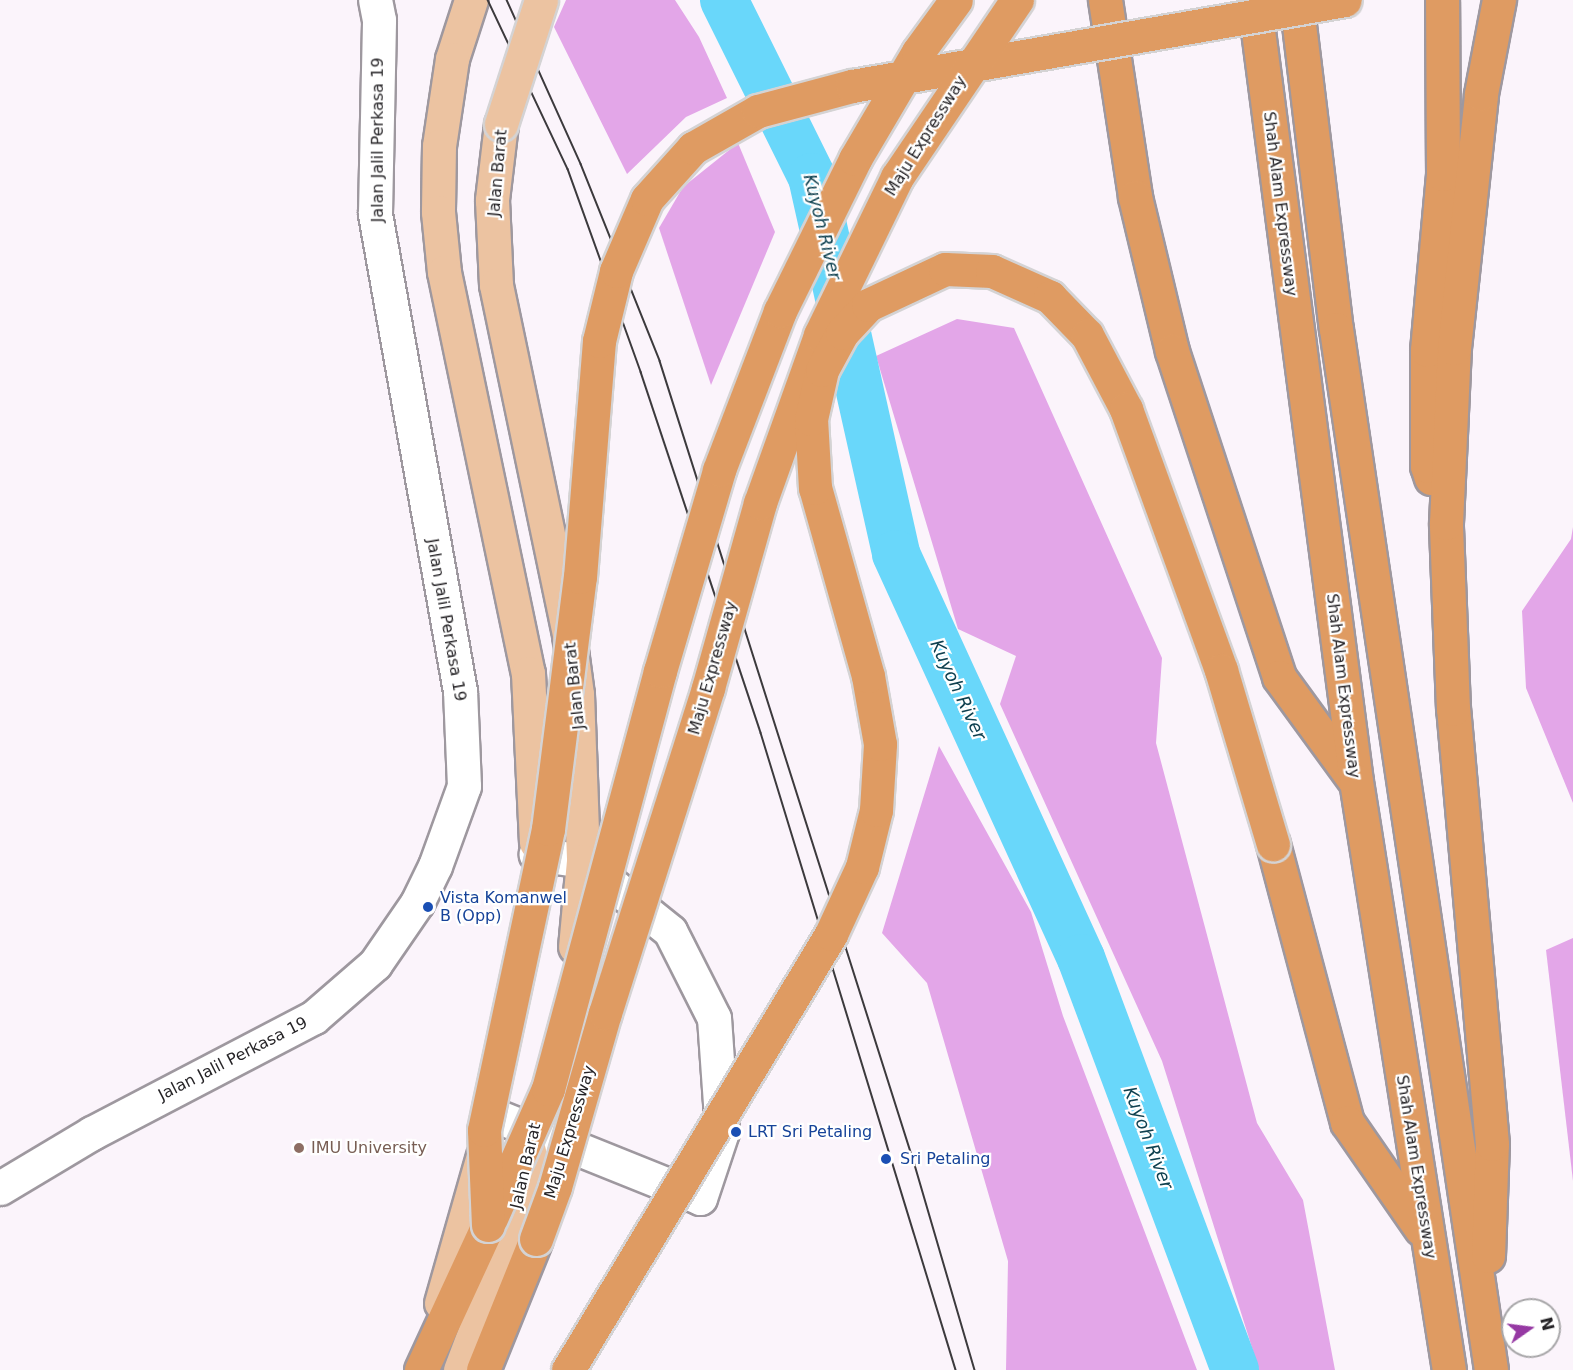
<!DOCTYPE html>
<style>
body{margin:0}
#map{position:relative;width:1573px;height:1370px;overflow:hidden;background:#fbf4fb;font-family:"DejaVu Sans",sans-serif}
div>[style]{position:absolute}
.forest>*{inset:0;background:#e3a6e8}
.river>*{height:48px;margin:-24px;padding:0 24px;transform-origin:24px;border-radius:24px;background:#69d7fa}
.roads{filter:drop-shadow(2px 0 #9e989f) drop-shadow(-2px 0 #9e989f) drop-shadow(0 2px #9e989f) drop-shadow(0 -2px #9e989f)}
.minor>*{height:33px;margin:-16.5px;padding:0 16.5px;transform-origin:16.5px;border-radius:16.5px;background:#fff}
.major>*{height:33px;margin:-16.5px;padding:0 16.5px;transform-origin:16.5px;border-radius:16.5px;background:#ecc3a1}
.highway>*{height:33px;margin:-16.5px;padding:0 16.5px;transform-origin:16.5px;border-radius:16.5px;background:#df9b62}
.tram>*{height:1.5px;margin:-0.75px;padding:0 0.75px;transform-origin:0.75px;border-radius:0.75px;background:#3c3a3d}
.bridges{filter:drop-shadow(2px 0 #d4d3d4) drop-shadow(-2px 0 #d4d3d4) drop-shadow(0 2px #d4d3d4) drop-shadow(0 -2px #d4d3d4)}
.major-bridge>*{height:33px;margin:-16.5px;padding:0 16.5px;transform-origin:16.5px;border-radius:16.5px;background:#ecc3a1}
.highway-bridge>*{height:33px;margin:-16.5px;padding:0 16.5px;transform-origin:16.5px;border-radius:16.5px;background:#df9b62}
.dots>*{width:16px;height:16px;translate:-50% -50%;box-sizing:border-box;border:3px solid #fff;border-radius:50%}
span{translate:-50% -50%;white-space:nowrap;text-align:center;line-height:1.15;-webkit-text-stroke:4.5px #fff;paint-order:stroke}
.street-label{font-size:16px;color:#262427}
.transit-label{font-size:16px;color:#164399}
.left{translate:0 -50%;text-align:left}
.education-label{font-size:16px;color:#785e54}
.water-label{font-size:18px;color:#0f4150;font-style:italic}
.north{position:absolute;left:1501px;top:1298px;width:60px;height:60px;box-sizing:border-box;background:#fff;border:2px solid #a8a7a9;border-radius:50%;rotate:76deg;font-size:16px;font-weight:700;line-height:24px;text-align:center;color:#262427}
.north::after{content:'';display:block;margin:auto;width:21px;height:27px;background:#9639a3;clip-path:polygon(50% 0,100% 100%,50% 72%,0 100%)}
</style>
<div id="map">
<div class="forest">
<i style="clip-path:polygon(566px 0,675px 0,699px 37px,727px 98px,686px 117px,627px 174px,554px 27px)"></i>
<i style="clip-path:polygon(738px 143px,775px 232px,711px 385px,659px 228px,683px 187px)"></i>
<i style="clip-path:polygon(957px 319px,1014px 328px,1162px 658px,1156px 743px,1257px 1123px,1303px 1200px,1335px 1370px,1259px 1370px,1162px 1061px,1000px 704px,1016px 656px,958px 629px,876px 356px)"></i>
<i style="clip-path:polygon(1573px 527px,1573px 803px,1526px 688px,1522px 611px,1571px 539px)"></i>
<i style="clip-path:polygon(939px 746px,1031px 912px,1063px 1016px,1197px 1370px,1006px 1370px,1008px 1261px,927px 983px,882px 933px)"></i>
<i style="clip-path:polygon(1573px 938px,1573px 1181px,1546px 950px)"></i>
</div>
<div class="river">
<i style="left:724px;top:0;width:198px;rotate:63.6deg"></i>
<i style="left:812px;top:177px;width:386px;rotate:77.4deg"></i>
<i style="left:896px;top:554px;width:444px;rotate:65.4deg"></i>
<i style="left:1081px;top:958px;width:440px;rotate:69.5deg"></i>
</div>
<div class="roads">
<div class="minor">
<i style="left:494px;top:1115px;width:222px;rotate:21.9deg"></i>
<i style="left:700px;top:1198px;width:70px;rotate:-71.6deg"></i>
<i style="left:722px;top:1132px;width:114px;rotate:-94deg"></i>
<i style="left:714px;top:1018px;width:97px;rotate:-116.8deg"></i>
<i style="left:670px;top:931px;width:112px;rotate:-141.2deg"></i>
<i style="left:583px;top:861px;width:48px;rotate:-171.5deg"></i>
<i style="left:0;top:1188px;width:107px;rotate:-30.9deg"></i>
<i style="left:92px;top:1133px;width:250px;rotate:-27.6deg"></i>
<i style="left:314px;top:1017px;width:81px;rotate:-41deg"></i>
<i style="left:375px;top:964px;width:74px;rotate:-55.5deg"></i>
<i style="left:417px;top:903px;width:41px;rotate:-64.1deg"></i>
<i style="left:435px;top:866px;width:85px;rotate:-70.1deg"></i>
<i style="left:464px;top:786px;width:95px;rotate:-92.4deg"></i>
<i style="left:460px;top:691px;width:485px;rotate:-100.1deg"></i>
<i style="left:375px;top:213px;width:193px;rotate:-88.8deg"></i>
<i style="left:379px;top:20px;width:20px;rotate:-101deg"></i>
</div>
<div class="major">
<i style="left:471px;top:0;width:62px;rotate:107.9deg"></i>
<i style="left:452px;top:59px;width:88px;rotate:98.5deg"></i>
<i style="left:439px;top:146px;width:66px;rotate:90.9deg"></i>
<i style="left:438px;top:212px;width:60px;rotate:84.3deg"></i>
<i style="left:444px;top:272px;width:410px;rotate:78.2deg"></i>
<i style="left:528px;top:673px;width:170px;rotate:87.3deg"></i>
<i style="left:501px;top:124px;width:77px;rotate:96.8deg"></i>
<i style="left:492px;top:200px;width:85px;rotate:87.3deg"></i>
<i style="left:496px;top:285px;width:358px;rotate:78.2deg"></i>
<i style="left:569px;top:635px;width:60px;rotate:82.3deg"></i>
<i style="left:577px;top:694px;width:167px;rotate:87.9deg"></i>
<i style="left:583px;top:861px;width:86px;rotate:95.3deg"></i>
<i style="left:441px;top:1303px;width:153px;rotate:-74.1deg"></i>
<i style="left:460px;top:1370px;width:133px;rotate:-69.2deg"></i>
<i style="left:507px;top:1246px;width:97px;rotate:-76.8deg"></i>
</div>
<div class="highway">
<i style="left:1105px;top:0;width:199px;rotate:81.3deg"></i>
<i style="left:1135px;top:197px;width:158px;rotate:76.5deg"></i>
<i style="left:1172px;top:351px;width:343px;rotate:71.8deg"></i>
<i style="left:1279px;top:677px;width:127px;rotate:53.9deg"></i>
<i style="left:1254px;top:0;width:788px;rotate:82.56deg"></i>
<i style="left:1356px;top:781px;width:596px;rotate:81.03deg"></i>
<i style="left:1296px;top:0;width:331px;rotate:83.1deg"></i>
<i style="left:1336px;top:329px;width:1052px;rotate:81.53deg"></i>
<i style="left:1431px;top:478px;width:13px;rotate:-108deg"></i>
<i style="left:1427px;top:466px;width:116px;rotate:-90deg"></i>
<i style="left:1427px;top:350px;width:177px;rotate:-84.8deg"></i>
<i style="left:1443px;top:174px;width:174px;rotate:-90.3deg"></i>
<i style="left:1273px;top:844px;width:288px;rotate:75.1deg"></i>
<i style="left:1347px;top:1122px;width:130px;rotate:55.3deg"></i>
<i style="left:1488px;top:1256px;width:112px;rotate:-88deg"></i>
<i style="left:1492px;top:1144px;width:437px;rotate:-95.1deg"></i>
<i style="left:1453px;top:709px;width:186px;rotate:-92.2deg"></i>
<i style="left:1446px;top:523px;width:175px;rotate:-87.4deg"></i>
<i style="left:1454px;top:348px;width:255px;rotate:-83.9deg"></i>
<i style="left:1481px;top:94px;width:96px;rotate:-79.2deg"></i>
<i style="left:421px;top:1370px;width:160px;rotate:-65.2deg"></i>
<i style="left:483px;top:1370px;width:141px;rotate:-68deg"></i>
</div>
</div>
<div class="tram">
<i style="left:488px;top:0;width:187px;rotate:64.7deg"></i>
<i style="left:568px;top:169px;width:216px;rotate:70.2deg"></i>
<i style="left:641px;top:372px;width:380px;rotate:71.6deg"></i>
<i style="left:761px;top:733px;width:666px;rotate:72.98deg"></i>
<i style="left:507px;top:0;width:180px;rotate:65.7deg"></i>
<i style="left:581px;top:164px;width:212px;rotate:68.1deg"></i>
<i style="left:660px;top:361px;width:843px;rotate:72.4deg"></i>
<i style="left:915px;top:1165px;width:214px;rotate:73.7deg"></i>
</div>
<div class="bridges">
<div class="major-bridge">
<i style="left:501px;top:124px;width:130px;rotate:-72.1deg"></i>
</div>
<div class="highway-bridge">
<i style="left:491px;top:1218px;width:141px;rotate:-66.2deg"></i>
<i style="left:548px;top:1089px;width:433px;rotate:-75deg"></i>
<i style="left:660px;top:671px;width:209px;rotate:-73.6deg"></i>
<i style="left:719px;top:470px;width:170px;rotate:-69deg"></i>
<i style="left:780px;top:311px;width:169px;rotate:-63.7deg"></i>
<i style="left:855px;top:159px;width:124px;rotate:-59.5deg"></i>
<i style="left:918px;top:52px;width:64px;rotate:-53.8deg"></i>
<i style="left:488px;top:1225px;width:95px;rotate:-92.4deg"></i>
<i style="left:484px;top:1130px;width:308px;rotate:-78deg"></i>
<i style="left:548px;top:829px;width:254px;rotate:-82.8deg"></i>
<i style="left:580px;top:577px;width:237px;rotate:-85.4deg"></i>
<i style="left:599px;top:341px;width:72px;rotate:-76.3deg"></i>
<i style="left:616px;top:271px;width:78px;rotate:-66.7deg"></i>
<i style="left:647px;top:199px;width:69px;rotate:-48deg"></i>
<i style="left:693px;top:148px;width:75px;rotate:-29.6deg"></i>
<i style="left:758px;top:111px;width:97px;rotate:-14.9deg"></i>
<i style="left:852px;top:86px;width:500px;rotate:-9.9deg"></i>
<i style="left:536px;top:1239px;width:55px;rotate:-69.9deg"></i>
<i style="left:555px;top:1187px;width:181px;rotate:-74deg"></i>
<i style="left:605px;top:1013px;width:341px;rotate:-72.4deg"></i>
<i style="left:708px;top:688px;width:192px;rotate:-74.3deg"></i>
<i style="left:760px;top:503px;width:178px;rotate:-70.3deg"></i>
<i style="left:820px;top:335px;width:176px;rotate:-64deg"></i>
<i style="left:897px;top:177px;width:214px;rotate:-55.9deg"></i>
<i style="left:568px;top:1370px;width:509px;rotate:-58.9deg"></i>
<i style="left:831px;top:934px;width:74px;rotate:-65.2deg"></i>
<i style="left:862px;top:867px;width:59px;rotate:-76.2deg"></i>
<i style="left:876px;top:810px;width:66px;rotate:-86.5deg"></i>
<i style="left:880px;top:744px;width:69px;rotate:-100deg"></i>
<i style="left:868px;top:676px;width:195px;rotate:-105.7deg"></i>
<i style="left:815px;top:488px;width:69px;rotate:-93.3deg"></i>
<i style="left:811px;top:419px;width:50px;rotate:-77.3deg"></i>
<i style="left:822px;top:370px;width:42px;rotate:-61.6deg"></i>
<i style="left:842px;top:333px;width:38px;rotate:-47deg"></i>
<i style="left:868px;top:305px;width:85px;rotate:-25.1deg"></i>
<i style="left:945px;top:269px;width:47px;rotate:2.4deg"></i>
<i style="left:992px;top:271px;width:64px;rotate:24.1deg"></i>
<i style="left:1050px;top:297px;width:53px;rotate:45.8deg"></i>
<i style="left:1087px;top:335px;width:84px;rotate:62.2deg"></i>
<i style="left:1126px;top:409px;width:278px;rotate:70deg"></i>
<i style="left:1221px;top:670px;width:182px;rotate:73.4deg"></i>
</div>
</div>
<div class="dots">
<i style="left:428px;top:907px;background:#1a4fb4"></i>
<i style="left:736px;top:1132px;background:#1a4fb4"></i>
<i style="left:299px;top:1148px;background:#8d6e63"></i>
<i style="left:886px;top:1159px;background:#1a4fb4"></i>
</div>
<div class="street-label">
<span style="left:926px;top:136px;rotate:-58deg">Maju Expressway</span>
<span style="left:378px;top:140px;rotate:-90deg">Jalan Jalil Perkasa 19</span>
<span style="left:498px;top:173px;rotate:-85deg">Jalan Barat</span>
<span style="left:1280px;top:204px;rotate:83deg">Shah Alam Expressway</span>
<span style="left:446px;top:620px;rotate:80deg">Jalan Jalil Perkasa 19</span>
<span style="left:713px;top:668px;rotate:-74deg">Maju Expressway</span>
<span style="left:575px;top:686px;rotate:-96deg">Jalan Barat</span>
<span style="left:1343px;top:686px;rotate:83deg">Shah Alam Expressway</span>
<span style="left:233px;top:1059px;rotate:-27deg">Jalan Jalil Perkasa 19</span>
<span style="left:570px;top:1132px;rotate:-73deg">Maju Expressway</span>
<span style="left:526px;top:1166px;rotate:-77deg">Jalan Barat</span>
<span style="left:1416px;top:1167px;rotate:81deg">Shah Alam Expressway</span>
</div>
<div class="transit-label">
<span class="left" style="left:440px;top:907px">Vista Komanwel<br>B (Opp)</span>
<span class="left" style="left:748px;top:1132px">LRT Sri Petaling</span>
<span class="left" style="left:900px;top:1159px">Sri Petaling</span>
</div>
<div class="education-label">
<span class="left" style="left:311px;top:1148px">IMU University</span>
</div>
<div class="water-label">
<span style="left:822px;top:227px;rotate:76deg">Kuyoh River</span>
<span style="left:958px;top:690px;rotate:65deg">Kuyoh River</span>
<span style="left:1148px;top:1138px;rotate:69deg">Kuyoh River</span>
</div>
<div class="north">N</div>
</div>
